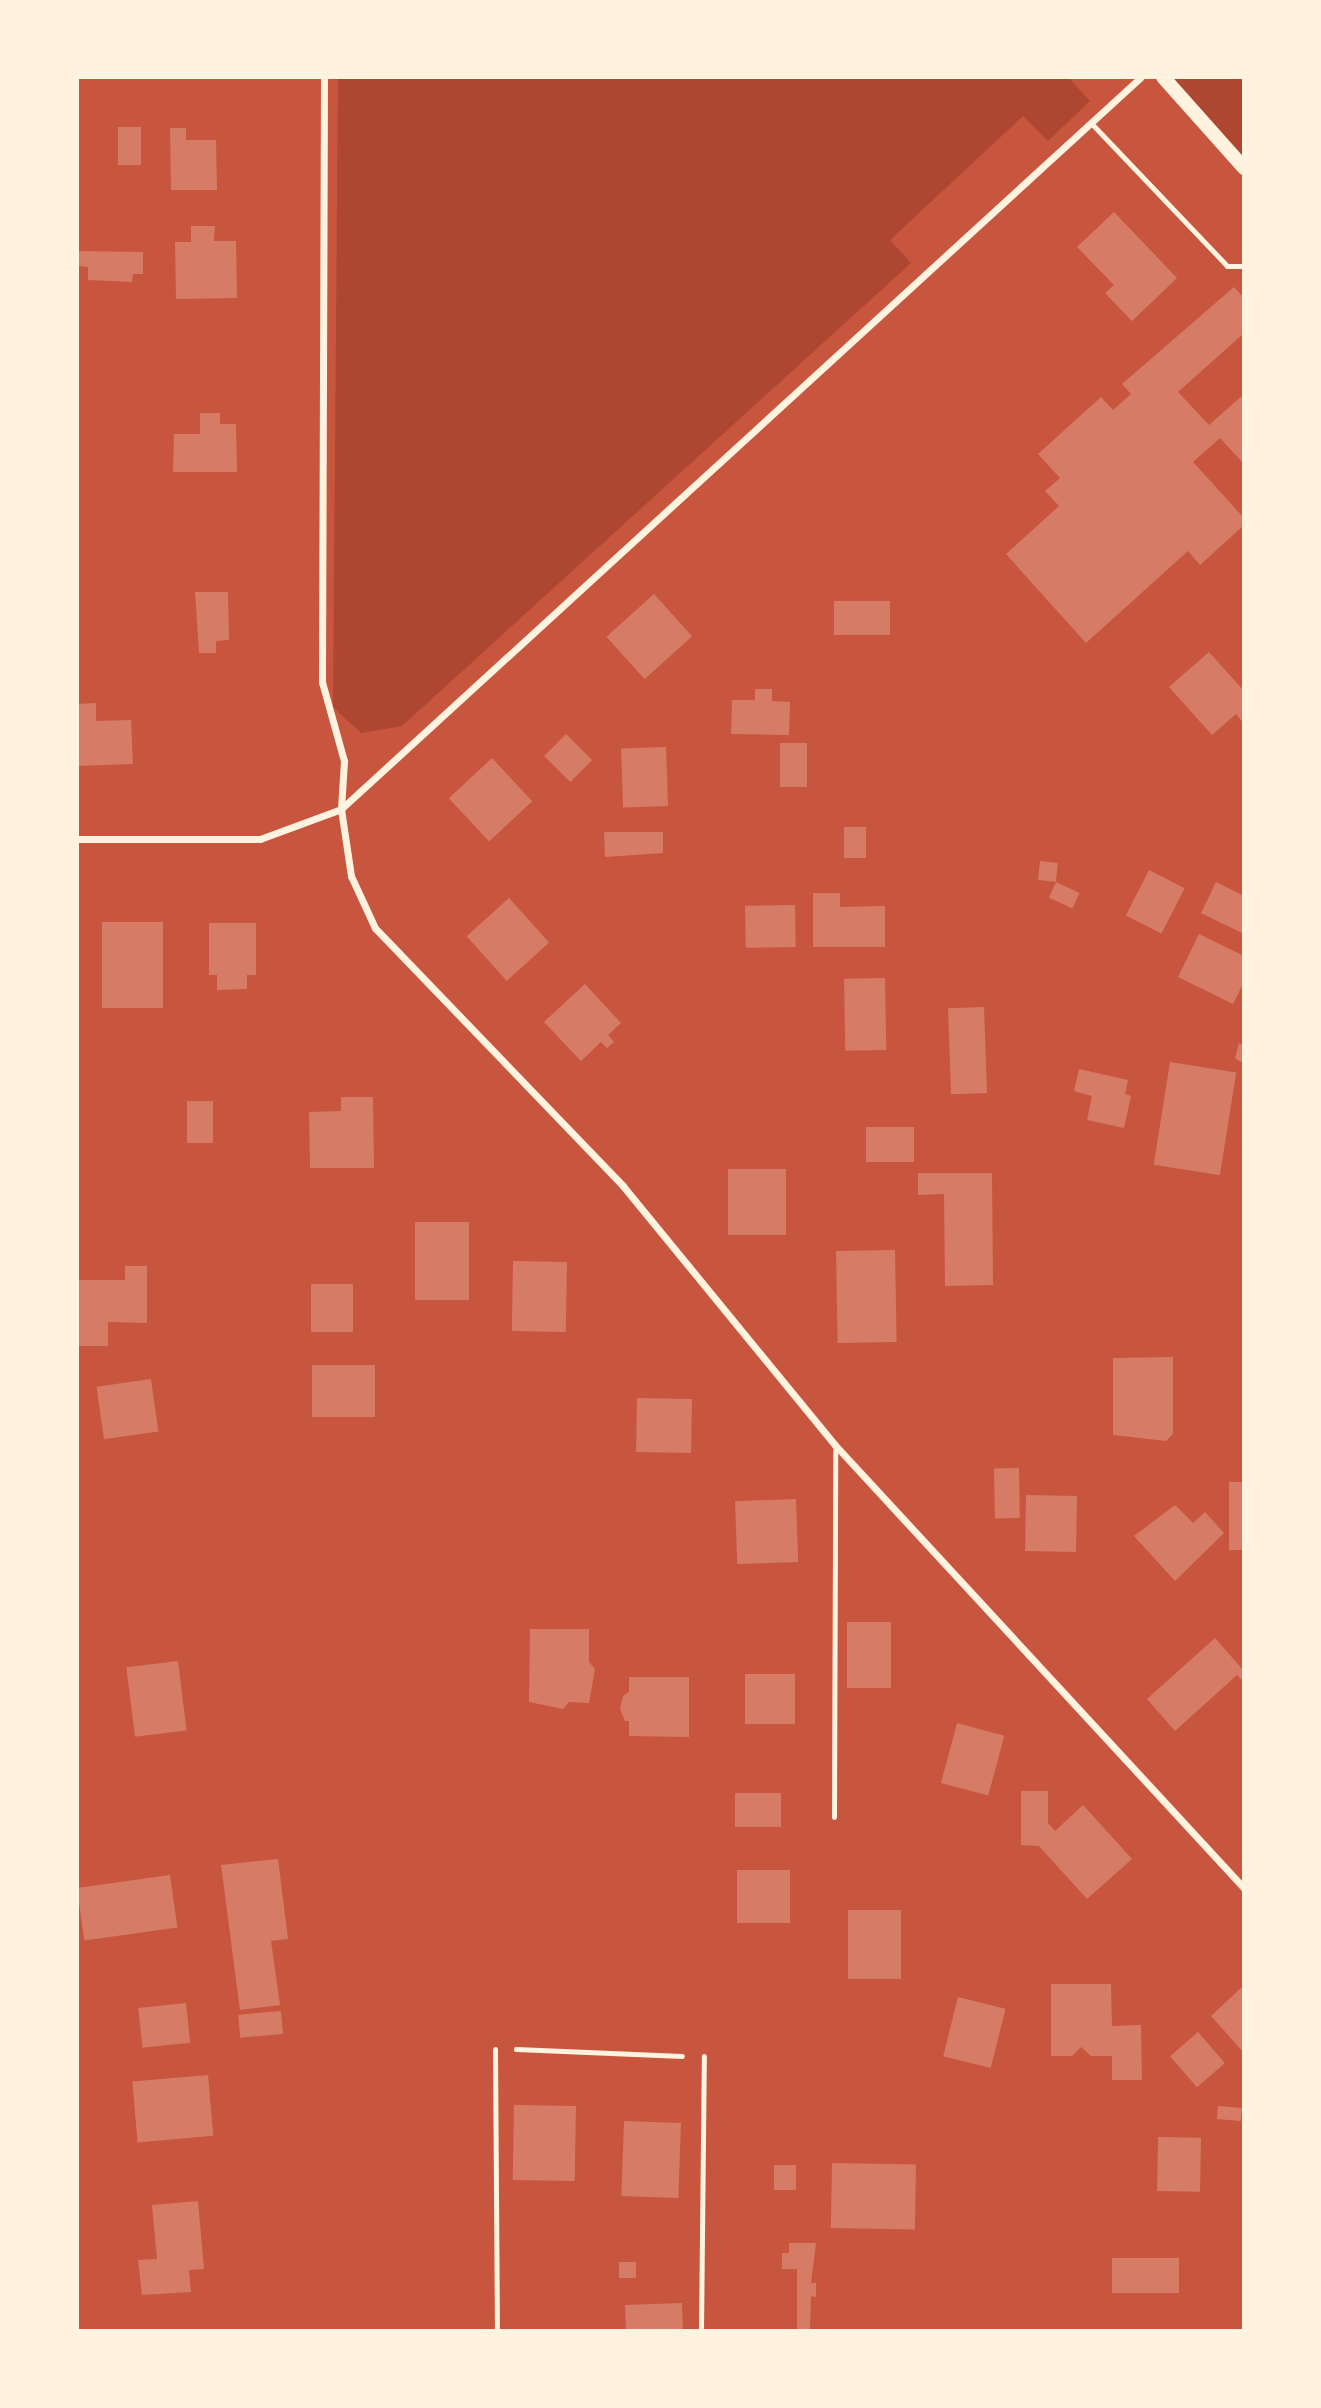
<!DOCTYPE html>
<style>
body{margin:0}
#map{position:relative;width:1321px;height:2408px;overflow:hidden;background:#c8553d;font-family:Jost,sans-serif}
div>[style]{position:absolute}
.green>*{inset:0;background:#ae4732}
.building>*{inset:0;background:#d67c66;transform-origin:0 0}
.path>*{height:4.5px;margin:-2.25px;padding:0 2.25px;transform-origin:2.25px;border-radius:2.25px;background:#fff3e0}
.service>*{height:5px;margin:-2.5px;padding:0 2.5px;transform-origin:2.5px;border-radius:2.5px;background:#fff3e0}
.minor>*{height:7px;margin:-3.5px;padding:0 3.5px;transform-origin:3.5px;border-radius:3.5px;background:#fff3e0}
.secondary>*{height:14px;margin:-7px;padding:0 7px;transform-origin:7px;border-radius:7px;background:#fff3e0}
span{translate:-50% -50%;white-space:nowrap;text-align:center;line-height:1.15;-webkit-text-stroke:7px #fff3e0;paint-order:stroke}
.frame{position:absolute;inset:0;border:79px solid #fff3e0;pointer-events:none}
</style>
<div id="map">
<div class="green">
<i style="clip-path:polygon(338px 77px,1068px 77px,1090px 101px,1048px 141px,1023px 116px,890px 240px,911px 263px,402px 726px,361px 733px,333px 707px)"></i>
<i style="clip-path:polygon(1163px 77px,1244px 77px,1244px 168px)"></i>
</div>
<div class="building">
<i style="left:118px;top:127px;width:23px;height:38px"></i>
<i style="clip-path:polygon(170px 128px,186px 128px,186px 140px,216px 140px,217px 190px,171px 190px)"></i>
<i style="clip-path:polygon(1114px 212px,1177px 278px,1132px 321px,1105px 293px,1114px 285px,1077px 247px)"></i>
<i style="clip-path:polygon(191px 226px,215px 226px,214px 241px,236px 241px,237px 298px,176px 299px,175px 242px,191px 242px)"></i>
<i style="clip-path:polygon(77px 251px,143px 252px,143px 274px,133px 274px,132px 282px,88px 280px,88px 267px,77px 266px)"></i>
<i style="clip-path:polygon(1234px 287px,1244px 298px,1243px 334px,1178px 392px,1209px 425px,1244px 394px,1244px 464px,1220px 438px,1193px 462px,1244px 518px,1244px 525px,1200px 565px,1188px 551px,1086px 643px,1006px 554px,1059px 506px,1045px 491px,1060px 478px,1038px 454px,1101px 397px,1113px 410px,1131px 394px,1122px 384px)"></i>
<i style="clip-path:polygon(200px 413px,220px 413px,220px 424px,236px 424px,237px 472px,173px 472px,174px 434px,200px 434px)"></i>
<i style="clip-path:polygon(195px 592px,228px 592px,229px 640px,216px 641px,216px 653px,199px 653px)"></i>
<i style="left:654px;top:594px;width:57px;height:64px;rotate:48deg"></i>
<i style="left:834px;top:601px;width:56px;height:34px"></i>
<i style="clip-path:polygon(1209px 652px,1244px 691px,1244px 724px,1236px 714px,1212px 735px,1169px 687px)"></i>
<i style="clip-path:polygon(755px 689px,772px 689px,772px 701px,790px 702px,789px 735px,731px 734px,732px 700px,755px 700px)"></i>
<i style="clip-path:polygon(96px 703px,96px 721px,131px 720px,133px 764px,77px 766px,77px 704px)"></i>
<i style="left:566px;top:734px;width:37px;height:31px;rotate:45deg"></i>
<i style="left:780px;top:743px;width:27px;height:44px"></i>
<i style="left:666px;top:747px;width:59px;height:45px;rotate:88deg"></i>
<i style="left:492px;top:758px;width:59px;height:59px;rotate:47deg"></i>
<i style="left:844px;top:827px;width:22px;height:31px"></i>
<i style="clip-path:polygon(604px 832px,663px 832px,663px 853px,605px 857px)"></i>
<i style="left:1040px;top:861px;width:18px;height:19px;rotate:6deg"></i>
<i style="left:1149px;top:870px;width:40px;height:51px;rotate:27deg"></i>
<i style="left:1056px;top:882px;width:26px;height:17px;rotate:25deg"></i>
<i style="clip-path:polygon(1216px 882px,1244px 896px,1244px 934px,1201px 913px)"></i>
<i style="clip-path:polygon(813px 893px,840px 893px,840px 907px,885px 906px,885px 947px,813px 947px)"></i>
<i style="left:509px;top:898px;width:60px;height:57px;rotate:48deg"></i>
<i style="left:795px;top:905px;width:42px;height:50px;rotate:89deg"></i>
<i style="left:102px;top:922px;width:61px;height:86px"></i>
<i style="clip-path:polygon(209px 923px,256px 923px,256px 975px,247px 975px,247px 989px,217px 990px,217px 975px,209px 975px)"></i>
<i style="clip-path:polygon(1199px 934px,1244px 956px,1244px 982px,1233px 1004px,1178px 977px)"></i>
<i style="left:885px;top:978px;width:72px;height:41px;rotate:89deg"></i>
<i style="clip-path:polygon(585px 984px,621px 1023px,608px 1035px,614px 1042px,607px 1048px,601px 1042px,581px 1061px,544px 1022px)"></i>
<i style="left:984px;top:1007px;width:86px;height:36px;rotate:88deg"></i>
<i style="clip-path:polygon(1239px 1043px,1244px 1045px,1244px 1064px,1235px 1058px)"></i>
<i style="left:1170px;top:1062px;width:67px;height:104px;rotate:9deg"></i>
<i style="clip-path:polygon(1079px 1069px,1128px 1080px,1125px 1094px,1131px 1096px,1124px 1128px,1087px 1120px,1092px 1096px,1074px 1091px)"></i>
<i style="clip-path:polygon(341px 1097px,373px 1097px,374px 1168px,310px 1168px,309px 1112px,341px 1111px)"></i>
<i style="left:187px;top:1101px;width:26px;height:42px"></i>
<i style="left:914px;top:1127px;width:35px;height:48px;rotate:90deg"></i>
<i style="left:728px;top:1169px;width:58px;height:66px"></i>
<i style="clip-path:polygon(918px 1173px,992px 1173px,993px 1285px,945px 1286px,944px 1194px,918px 1195px)"></i>
<i style="left:415px;top:1222px;width:54px;height:78px"></i>
<i style="left:895px;top:1250px;width:92px;height:59px;rotate:89deg"></i>
<i style="left:513px;top:1261px;width:54px;height:70px;rotate:1deg"></i>
<i style="clip-path:polygon(125px 1266px,147px 1266px,147px 1323px,108px 1322px,108px 1346px,77px 1346px,77px 1280px,125px 1280px)"></i>
<i style="left:311px;top:1284px;width:42px;height:48px"></i>
<i style="clip-path:polygon(1173px 1357px,1173px 1434px,1166px 1441px,1113px 1435px,1113px 1358px)"></i>
<i style="left:312px;top:1365px;width:63px;height:52px"></i>
<i style="left:151px;top:1379px;width:53px;height:55px;rotate:82deg"></i>
<i style="left:637px;top:1398px;width:55px;height:54px;rotate:1deg"></i>
<i style="left:1019px;top:1468px;width:50px;height:25px;rotate:89deg"></i>
<i style="left:1229px;top:1482px;width:15px;height:68px"></i>
<i style="left:1026px;top:1495px;width:51px;height:56px;rotate:1deg"></i>
<i style="left:796px;top:1499px;width:63px;height:61px;rotate:88deg"></i>
<i style="clip-path:polygon(1175px 1505px,1193px 1523px,1205px 1512px,1224px 1533px,1175px 1581px,1134px 1536px)"></i>
<i style="left:847px;top:1622px;width:44px;height:66px"></i>
<i style="clip-path:polygon(530px 1629px,589px 1629px,589px 1662px,595px 1669px,589px 1703px,569px 1702px,563px 1709px,529px 1702px)"></i>
<i style="clip-path:polygon(1215px 1638px,1244px 1671px,1244px 1682px,1237px 1675px,1175px 1731px,1147px 1699px)"></i>
<i style="left:178px;top:1661px;width:70px;height:52px;rotate:83deg"></i>
<i style="left:745px;top:1674px;width:50px;height:50px"></i>
<i style="clip-path:polygon(629px 1677px,689px 1677px,689px 1737px,629px 1736px,629px 1721px,625px 1721px,620px 1709px,623px 1696px,629px 1692px)"></i>
<i style="left:957px;top:1723px;width:49px;height:62px;rotate:15deg"></i>
<i style="clip-path:polygon(1021px 1791px,1048px 1791px,1048px 1823px,1055px 1831px,1083px 1805px,1132px 1859px,1087px 1899px,1039px 1846px,1021px 1845px)"></i>
<i style="left:735px;top:1793px;width:46px;height:34px"></i>
<i style="clip-path:polygon(278px 1859px,288px 1939px,271px 1941px,280px 2005px,240px 2010px,221px 1865px)"></i>
<i style="left:737px;top:1870px;width:53px;height:53px"></i>
<i style="left:170px;top:1875px;width:53px;height:94px;rotate:82deg"></i>
<i style="left:848px;top:1910px;width:53px;height:69px"></i>
<i style="clip-path:polygon(1051px 1984px,1111px 1984px,1112px 2026px,1141px 2025px,1142px 2080px,1112px 2080px,1112px 2056px,1091px 2056px,1081px 2047px,1072px 2056px,1051px 2056px)"></i>
<i style="clip-path:polygon(1244px 1985px,1244px 2053px,1211px 2016px)"></i>
<i style="left:958px;top:1997px;width:49px;height:61px;rotate:14deg"></i>
<i style="left:186px;top:2003px;width:40px;height:48px;rotate:84deg"></i>
<i style="left:281px;top:2011px;width:23px;height:43px;rotate:85deg"></i>
<i style="left:1198px;top:2032px;width:41px;height:37px;rotate:49deg"></i>
<i style="left:208px;top:2075px;width:61px;height:76px;rotate:85deg"></i>
<i style="left:514px;top:2105px;width:62px;height:75px;rotate:1deg"></i>
<i style="left:1218px;top:2106px;width:24px;height:13px;rotate:5deg"></i>
<i style="left:624px;top:2121px;width:57px;height:75px;rotate:2deg"></i>
<i style="left:1158px;top:2137px;width:43px;height:54px;rotate:1deg"></i>
<i style="left:832px;top:2163px;width:84px;height:65px;rotate:1deg"></i>
<i style="left:774px;top:2165px;width:22px;height:25px"></i>
<i style="clip-path:polygon(198px 2201px,204px 2269px,189px 2270px,191px 2292px,142px 2295px,138px 2260px,157px 2259px,152px 2205px)"></i>
<i style="clip-path:polygon(789px 2243px,816px 2243px,811px 2283px,816px 2283px,816px 2297px,811px 2296px,810px 2331px,797px 2331px,797px 2269px,782px 2269px,782px 2253px,789px 2253px)"></i>
<i style="left:1112px;top:2258px;width:67px;height:35px"></i>
<i style="left:619px;top:2262px;width:17px;height:16px"></i>
<i style="left:682px;top:2303px;width:28px;height:57px;rotate:88deg"></i>
</div>
<div class="path">
<i style="left:516px;top:2049px;width:166px;rotate:2.4deg"></i>
</div>
<div class="service">
<i style="left:1092px;top:124px;width:196px;rotate:46.4deg"></i>
<i style="left:1227px;top:266px;width:17px"></i>
<i style="left:834px;top:1817px;width:372px;rotate:-89.8deg"></i>
<i style="left:495px;top:2049px;width:282px;rotate:89.6deg"></i>
<i style="left:701px;top:2331px;width:275px;rotate:-89.4deg"></i>
</div>
<div class="minor">
<i style="left:324px;top:77px;width:605px;rotate:90.19deg"></i>
<i style="left:322px;top:682px;width:82px;rotate:74.4deg"></i>
<i style="left:344px;top:761px;width:48px;rotate:93.6deg"></i>
<i style="left:341px;top:809px;width:1084px;rotate:-42.46deg"></i>
<i style="left:77px;top:839px;width:183px"></i>
<i style="left:260px;top:839px;width:86px;rotate:-20.3deg"></i>
<i style="left:341px;top:809px;width:68px;rotate:81.5deg"></i>
<i style="left:351px;top:876px;width:57px;rotate:65.2deg"></i>
<i style="left:375px;top:928px;width:358px;rotate:46.1deg"></i>
<i style="left:623px;top:1186px;width:335px;rotate:50.7deg"></i>
<i style="left:835px;top:1445px;width:603px;rotate:47.29deg"></i>
</div>
<div class="secondary">
<i style="left:1163px;top:77px;width:122px;rotate:48.3deg"></i>
</div>
<div class="frame"></div>
</div>
